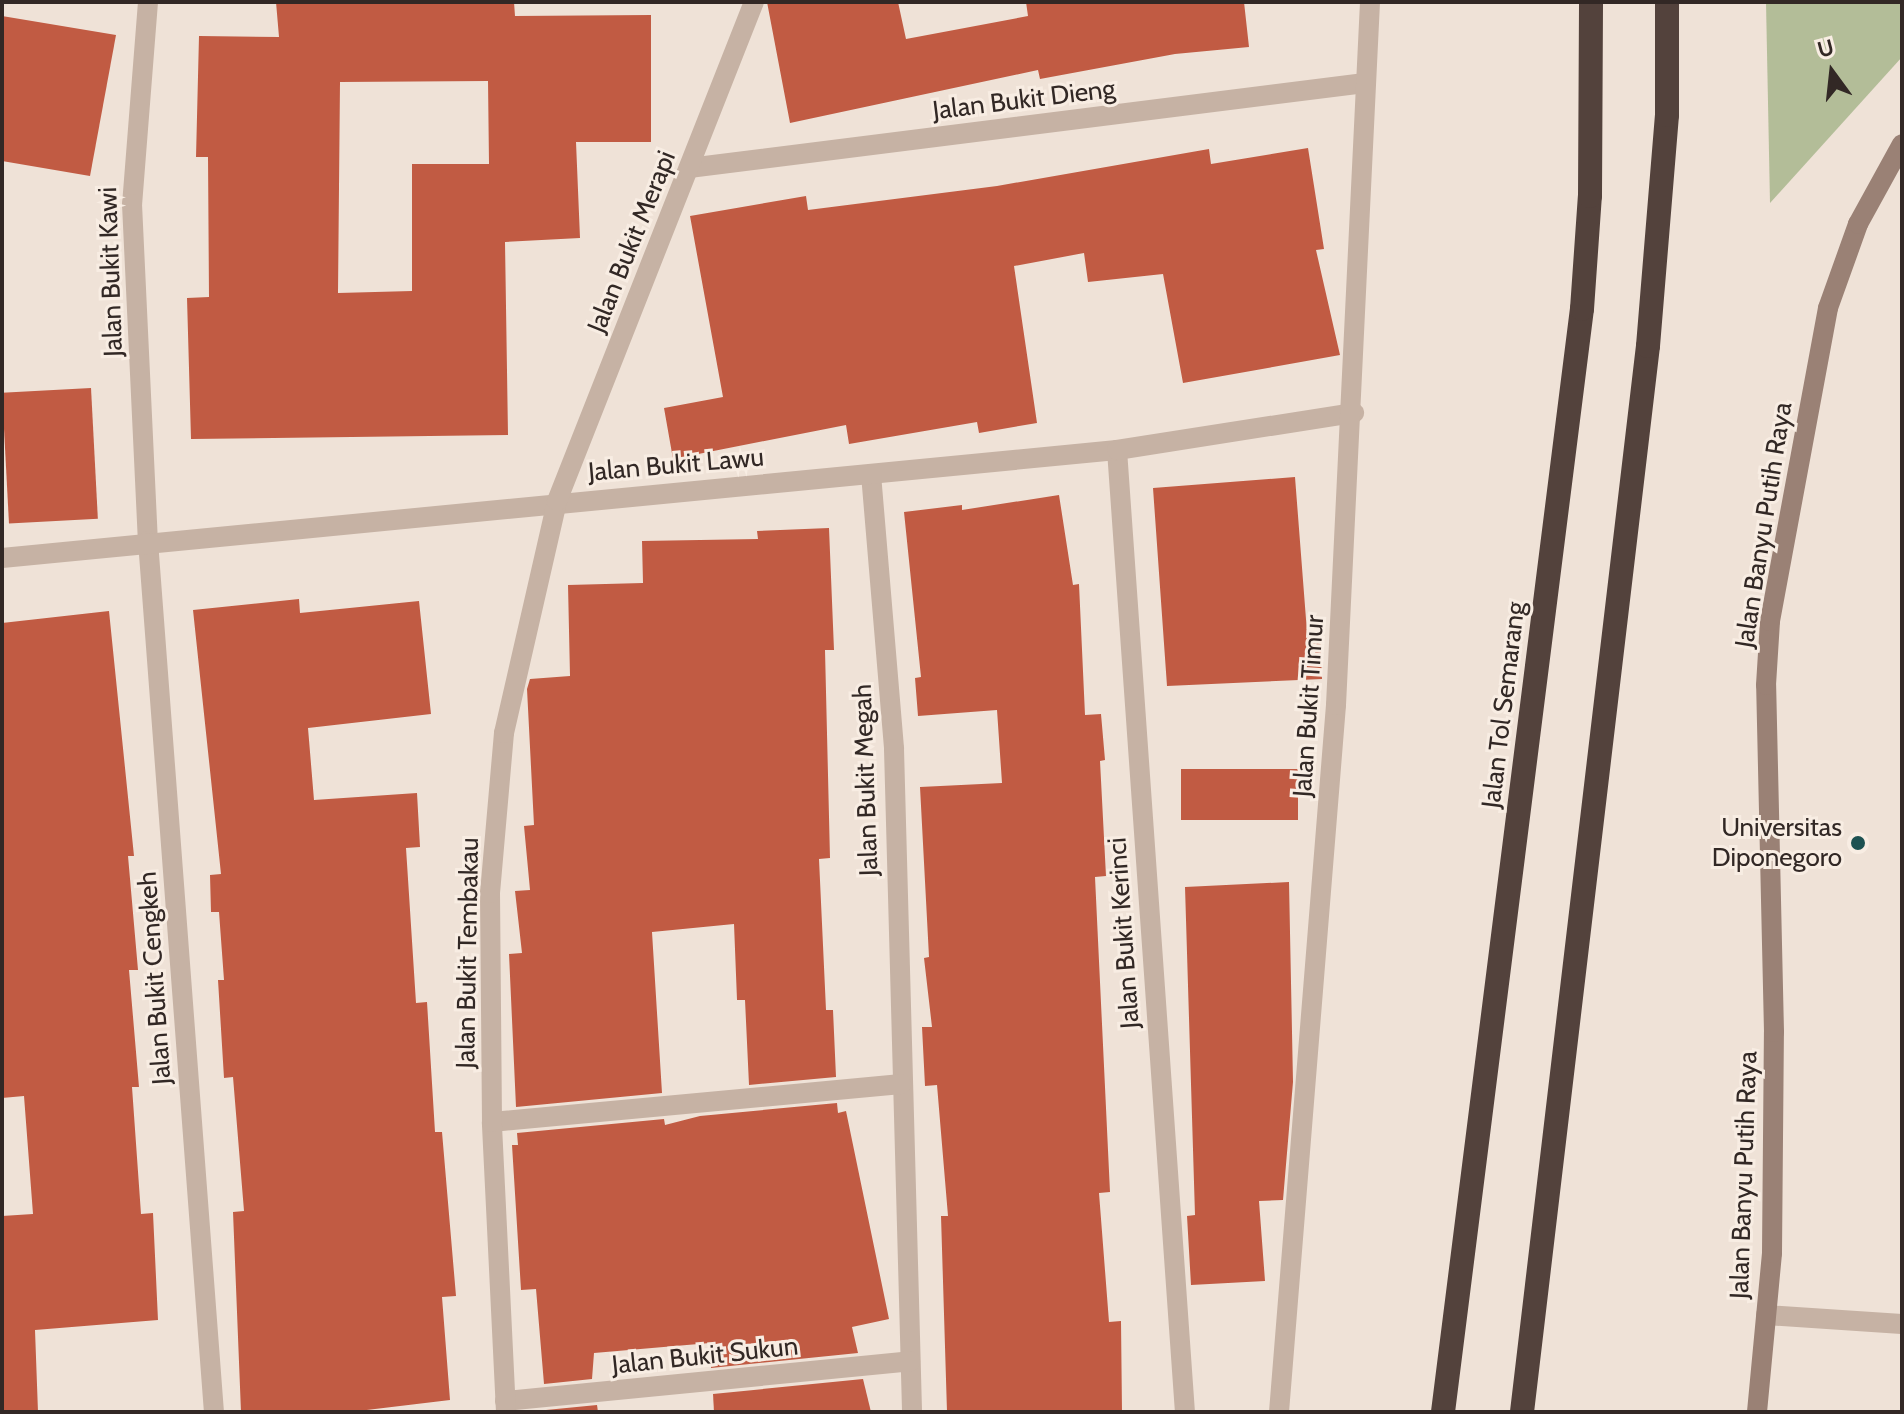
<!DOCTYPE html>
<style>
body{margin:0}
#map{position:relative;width:1904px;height:1414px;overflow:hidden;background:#efe2d7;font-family:Cabin,sans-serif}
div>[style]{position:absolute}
.green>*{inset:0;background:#b3bd98}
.building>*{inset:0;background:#c15b43;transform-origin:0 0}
.lane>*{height:20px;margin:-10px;padding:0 10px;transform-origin:10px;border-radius:10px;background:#c6b2a4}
.street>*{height:20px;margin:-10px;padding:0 10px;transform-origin:10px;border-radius:10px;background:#c6b2a4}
.secondary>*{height:20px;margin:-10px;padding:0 10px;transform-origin:10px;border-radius:10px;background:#9a8175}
.highway>*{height:24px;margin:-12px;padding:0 12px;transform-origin:12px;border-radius:12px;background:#53423c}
.dots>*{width:22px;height:22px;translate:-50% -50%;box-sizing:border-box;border:4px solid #f8ede3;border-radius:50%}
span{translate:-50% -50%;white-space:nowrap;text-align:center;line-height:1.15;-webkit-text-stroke:6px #f8ede3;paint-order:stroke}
.street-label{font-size:26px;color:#322825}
.poi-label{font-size:26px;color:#322825}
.right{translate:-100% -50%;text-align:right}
.frame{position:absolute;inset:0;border:4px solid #322825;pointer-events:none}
.north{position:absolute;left:1792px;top:32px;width:80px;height:80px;-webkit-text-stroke:6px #f8ede3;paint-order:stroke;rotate:345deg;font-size:22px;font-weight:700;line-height:32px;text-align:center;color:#322825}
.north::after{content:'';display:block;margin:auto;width:28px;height:36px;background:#322825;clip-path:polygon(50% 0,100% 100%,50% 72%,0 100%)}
</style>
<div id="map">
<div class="green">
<i style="clip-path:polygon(1766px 2px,1902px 2px,1902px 57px,1770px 203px)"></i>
</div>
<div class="building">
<i style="clip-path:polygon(evenodd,276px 2px,514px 2px,515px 16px,651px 15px,651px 142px,576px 142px,580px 238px,505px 242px,508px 435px,191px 439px,187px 298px,209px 297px,208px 157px,196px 157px,199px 36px,279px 37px,276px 2px,488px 81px,489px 164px,412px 164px,412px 291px,338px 293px,340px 82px,488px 81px)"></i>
<i style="clip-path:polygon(767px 2px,898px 2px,906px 39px,1028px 16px,1026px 2px,1244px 2px,1249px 47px,1175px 54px,1040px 79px,1038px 70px,790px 123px)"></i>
<i style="clip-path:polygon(2px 16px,116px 35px,90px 176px,2px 161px)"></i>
<i style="clip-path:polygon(1308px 148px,1324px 249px,1316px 250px,1340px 355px,1183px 383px,1163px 274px,1088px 282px,1084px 253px,1014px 266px,1037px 423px,979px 433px,977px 422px,849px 444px,846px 425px,673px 459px,664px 408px,723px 397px,690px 216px,806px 196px,808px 210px,997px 186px,1209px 149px,1211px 164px)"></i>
<i style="left:91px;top:388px;width:131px;height:89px;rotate:87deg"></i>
<i style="clip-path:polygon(1295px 477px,1307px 632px,1320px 632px,1322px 679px,1167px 686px,1153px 488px)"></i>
<i style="clip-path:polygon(1059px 495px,1073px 585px,1079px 584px,1085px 715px,1101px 714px,1105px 760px,1100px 761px,1106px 876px,1095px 877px,1110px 1192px,1099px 1193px,1109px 1322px,1121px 1321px,1122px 1412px,947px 1412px,941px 1216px,948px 1216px,937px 1085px,925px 1086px,922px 1027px,932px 1027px,924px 958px,929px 957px,920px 787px,1002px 783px,997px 710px,918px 716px,915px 678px,921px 677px,904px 512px,962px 505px,962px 510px)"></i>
<i style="clip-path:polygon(829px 528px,834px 650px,825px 650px,830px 858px,819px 859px,826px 1010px,833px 1010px,836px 1077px,749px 1085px,745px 1000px,737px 1000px,734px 924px,652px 932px,662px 1093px,516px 1107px,509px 954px,522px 953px,515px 891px,530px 890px,524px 826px,534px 825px,527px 689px,530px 679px,570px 676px,568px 585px,643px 583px,642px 541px,758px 539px,757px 531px)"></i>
<i style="clip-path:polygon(299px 599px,300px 613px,419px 601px,431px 714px,308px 728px,314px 800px,417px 793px,420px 847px,406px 848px,416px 1003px,427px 1002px,435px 1132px,442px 1132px,456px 1296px,442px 1297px,450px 1400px,350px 1412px,241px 1412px,233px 1212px,244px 1211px,233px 1077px,224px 1078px,218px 980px,224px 980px,219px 912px,211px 912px,210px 875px,221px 874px,193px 610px)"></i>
<i style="clip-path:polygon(109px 611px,134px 856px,128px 856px,138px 970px,129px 970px,139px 1087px,132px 1087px,141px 1214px,153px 1213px,158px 1320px,35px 1330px,38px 1412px,2px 1412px,2px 1216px,33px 1214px,24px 1096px,2px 1098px,2px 623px)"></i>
<i style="left:1181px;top:769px;width:117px;height:51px"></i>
<i style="clip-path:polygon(1289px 882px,1293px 1082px,1283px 1200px,1259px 1201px,1265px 1281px,1191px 1285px,1187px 1216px,1195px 1215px,1185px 887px)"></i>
<i style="clip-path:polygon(837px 1103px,838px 1113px,846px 1111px,889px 1319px,852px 1327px,858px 1353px,711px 1368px,710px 1343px,594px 1353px,592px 1379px,544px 1384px,536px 1289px,521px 1290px,512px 1145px,518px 1145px,517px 1133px,664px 1119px,665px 1125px,700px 1116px)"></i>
<i style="clip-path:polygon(863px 1379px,871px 1412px,714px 1412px,713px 1394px)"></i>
<i style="clip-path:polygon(597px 1405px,598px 1412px,546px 1412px,546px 1410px)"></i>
</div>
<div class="lane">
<i style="left:1766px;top:1315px;width:136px;rotate:3.8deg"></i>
</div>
<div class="street">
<i style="left:148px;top:2px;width:203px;rotate:94.5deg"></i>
<i style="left:132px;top:204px;width:337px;rotate:87.3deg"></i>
<i style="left:148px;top:541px;width:873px;rotate:85.67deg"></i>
<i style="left:689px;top:168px;width:681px;rotate:-7.17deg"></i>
<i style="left:1117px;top:450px;width:964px;rotate:85.96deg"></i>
<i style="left:871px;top:474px;width:276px;rotate:85.2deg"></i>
<i style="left:894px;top:749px;width:663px;rotate:88.44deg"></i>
<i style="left:2px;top:558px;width:1120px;rotate:-5.53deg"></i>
<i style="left:1117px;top:450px;width:240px;rotate:-8.9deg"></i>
<i style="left:492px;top:1122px;width:411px;rotate:-5.3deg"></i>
<i style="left:505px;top:1401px;width:407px;rotate:-5.6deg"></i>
<i style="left:506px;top:1412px;width:290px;rotate:-92.8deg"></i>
<i style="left:492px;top:1122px;width:229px;rotate:-90.5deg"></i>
<i style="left:490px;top:893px;width:161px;rotate:-85deg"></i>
<i style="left:504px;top:733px;width:238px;rotate:-77.1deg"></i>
<i style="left:557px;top:501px;width:536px;rotate:-68.46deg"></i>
<i style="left:1279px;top:1412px;width:709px;rotate:-85.39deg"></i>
<i style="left:1336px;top:705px;width:704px;rotate:-87.23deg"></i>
</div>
<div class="secondary">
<i style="left:1757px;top:1412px;width:160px;rotate:-84.6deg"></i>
<i style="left:1772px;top:1253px;width:221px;rotate:-89.5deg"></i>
<i style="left:1774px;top:1032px;width:347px;rotate:-91.3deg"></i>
<i style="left:1766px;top:685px;width:64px;rotate:-86.4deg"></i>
<i style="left:1770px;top:621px;width:318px;rotate:-79.5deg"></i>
<i style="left:1828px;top:308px;width:89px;rotate:-70.3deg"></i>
<i style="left:1858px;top:224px;width:91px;rotate:-61.2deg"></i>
</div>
<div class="highway">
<i style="left:1443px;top:1412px;width:1112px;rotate:-82.82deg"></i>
<i style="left:1582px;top:309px;width:113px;rotate:-86deg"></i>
<i style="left:1590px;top:196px;width:194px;rotate:-89.7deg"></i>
<i style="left:1522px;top:1412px;width:1073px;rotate:-83.26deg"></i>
<i style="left:1648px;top:346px;width:232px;rotate:-85.3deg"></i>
<i style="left:1667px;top:115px;width:113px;rotate:-90deg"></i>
</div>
<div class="dots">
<i style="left:1858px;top:843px;background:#1d5151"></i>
</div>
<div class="street-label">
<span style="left:1024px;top:100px;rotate:-7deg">Jalan Bukit Dieng</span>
<span style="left:632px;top:242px;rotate:-68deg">Jalan Bukit Merapi</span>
<span style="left:111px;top:272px;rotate:-92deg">Jalan Bukit Kawi</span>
<span style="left:676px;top:465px;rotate:-5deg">Jalan Bukit Lawu</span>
<span style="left:1764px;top:525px;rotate:-81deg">Jalan Banyu Putih Raya</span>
<span style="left:1504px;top:705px;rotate:-83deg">Jalan Tol Semarang</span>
<span style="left:1309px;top:706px;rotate:-86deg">Jalan Bukit Timur</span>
<span style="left:866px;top:780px;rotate:-92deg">Jalan Bukit Megah</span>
<span style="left:1124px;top:933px;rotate:-94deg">Jalan Bukit Kerinci</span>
<span style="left:468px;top:953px;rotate:-89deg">Jalan Bukit Tembakau</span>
<span style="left:155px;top:978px;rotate:-94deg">Jalan Bukit Cengkeh</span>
<span style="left:1744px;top:1175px;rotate:-88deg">Jalan Banyu Putih Raya</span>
<span style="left:705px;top:1356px;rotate:-6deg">Jalan Bukit Sukun</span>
</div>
<div class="poi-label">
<span class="right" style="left:1842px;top:843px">Universitas<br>Diponegoro</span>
</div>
<div class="frame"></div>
<div class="north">U</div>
</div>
